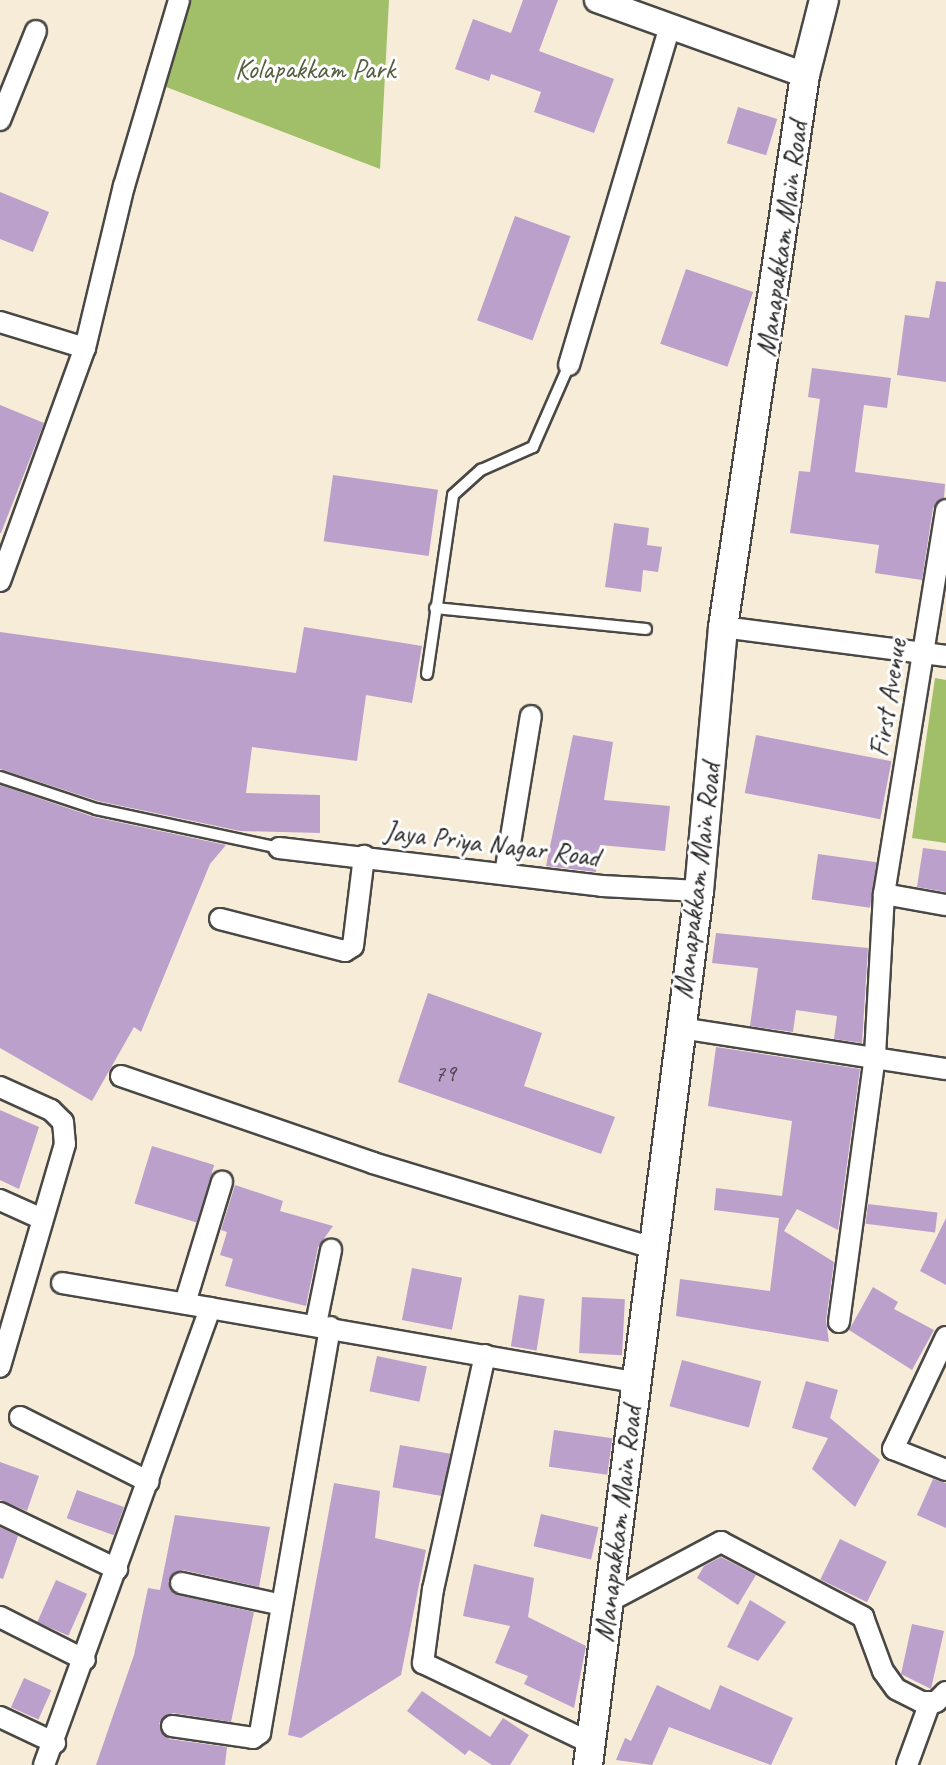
<!DOCTYPE html>
<style>
body{margin:0}
#map{position:relative;width:946px;height:1765px;overflow:hidden;background:#f6ecd8;font-family:Caveat,sans-serif}
div>[style]{position:absolute}
.green>*{inset:0;background:#a0bf68}
.building>*{inset:0;background:#bca0cc;transform-origin:0 0}
.roads{filter:drop-shadow(2px 0 #494845) drop-shadow(-2px 0 #494845) drop-shadow(0 2px #494845) drop-shadow(0 -2px #494845)}
.service>*{height:10px;margin:-5px;padding:0 5px;transform-origin:5px;border-radius:5px;background:#fff}
.minor>*{height:20px;margin:-10px;padding:0 10px;transform-origin:10px;border-radius:10px;background:#fff}
.tertiary>*{height:24px;margin:-12px;padding:0 12px;transform-origin:12px;border-radius:12px;background:#fff}
.secondary>*{height:28px;margin:-14px;padding:0 14px;transform-origin:14px;border-radius:14px;background:#fff}
span{translate:-50% -50%;white-space:nowrap;text-align:center;line-height:1.15;-webkit-text-stroke:6px #fff;paint-order:stroke}
.number-label{font-size:24px;color:#4f4853}
.number-label span{-webkit-text-stroke-width:0}
.park-label{font-size:28px;color:#545f40}
.street-label{font-size:28px;color:#2b2b2b}
</style>
<div id="map">
<div class="green">
<i style="clip-path:polygon(190px 0,389px 0,380px 169px,161px 85px)"></i>
<i style="clip-path:polygon(935px 678px,946px 680px,946px 843px,912px 838px)"></i>
</div>
<div class="building">
<i style="clip-path:polygon(523px 0,558px 0,539px 51px,614px 79px,594px 133px,534px 112px,541px 92px,491px 74px,489px 81px,455px 69px,473px 19px,511px 33px)"></i>
<i style="left:738px;top:107px;width:41px;height:38px;rotate:17deg"></i>
<i style="clip-path:polygon(0 192px,49px 212px,33px 252px,0 239px)"></i>
<i style="left:515px;top:216px;width:59px;height:111px;rotate:20deg"></i>
<i style="left:686px;top:269px;width:71px;height:79px;rotate:19deg"></i>
<i style="clip-path:polygon(936px 281px,946px 282px,946px 382px,897px 375px,905px 315px,929px 318px)"></i>
<i style="clip-path:polygon(812px 368px,891px 378px,887px 408px,864px 405px,855px 472px,945px 484px,944px 498px,933px 508px,922px 580px,875px 573px,879px 545px,790px 533px,799px 471px,810px 472px,820px 399px,808px 397px)"></i>
<i style="clip-path:polygon(0 405px,44px 423px,1px 533px,0 533px)"></i>
<i style="left:333px;top:475px;width:106px;height:67px;rotate:8deg"></i>
<i style="clip-path:polygon(614px 523px,649px 528px,647px 545px,662px 547px,658px 572px,643px 570px,641px 592px,605px 587px)"></i>
<i style="clip-path:polygon(304px 627px,422px 646px,412px 703px,366px 695px,357px 761px,252px 747px,246px 793px,320px 795px,320px 833px,240px 831px,98px 801px,0 769px,0 632px,296px 673px)"></i>
<i style="clip-path:polygon(573px 735px,613px 742px,604px 800px,670px 806px,665px 851px,600px 845px,596px 872px,546px 866px)"></i>
<i style="left:756px;top:735px;width:138px;height:59px;rotate:11deg"></i>
<i style="clip-path:polygon(0 785px,94px 817px,226px 845px,210px 864px,141px 1032px,134px 1027px,92px 1101px,0 1048px)"></i>
<i style="clip-path:polygon(923px 848px,946px 851px,946px 892px,917px 887px)"></i>
<i style="left:818px;top:854px;width:59px;height:46px;rotate:8deg"></i>
<i style="clip-path:polygon(716px 933px,868px 948px,862px 1043px,834px 1039px,837px 1016px,796px 1010px,793px 1032px,750px 1026px,758px 968px,712px 963px)"></i>
<i style="clip-path:polygon(428px 993px,542px 1033px,524px 1086px,615px 1117px,601px 1154px,398px 1082px)"></i>
<i style="clip-path:polygon(716px 1047px,860px 1069px,838px 1230px,797px 1209px,784px 1231px,834px 1262px,826px 1320px,829px 1342px,676px 1316px,680px 1279px,770px 1291px,779px 1218px,714px 1210px,716px 1188px,782px 1196px,792px 1121px,708px 1106px)"></i>
<i style="clip-path:polygon(0 1110px,39px 1127px,19px 1189px,0 1180px)"></i>
<i style="left:152px;top:1146px;width:65px;height:60px;rotate:17deg"></i>
<i style="clip-path:polygon(235px 1185px,283px 1201px,280px 1211px,333px 1226px,318px 1247px,306px 1306px,225px 1286px,233px 1259px,220px 1255px,227px 1232px,221px 1230px)"></i>
<i style="left:868px;top:1204px;width:70px;height:20px;rotate:7deg"></i>
<i style="clip-path:polygon(946px 1218px,946px 1285px,920px 1271px)"></i>
<i style="left:412px;top:1268px;width:51px;height:53px;rotate:11deg"></i>
<i style="clip-path:polygon(873px 1287px,898px 1302px,894px 1309px,934px 1330px,912px 1370px,849px 1330px)"></i>
<i style="left:519px;top:1295px;width:26px;height:52px;rotate:9deg"></i>
<i style="left:582px;top:1297px;width:43px;height:56px;rotate:3deg"></i>
<i style="left:377px;top:1356px;width:51px;height:36px;rotate:12deg"></i>
<i style="left:682px;top:1360px;width:82px;height:48px;rotate:15deg"></i>
<i style="clip-path:polygon(806px 1381px,838px 1390px,830px 1418px,880px 1460px,855px 1507px,812px 1469px,828px 1438px,792px 1428px)"></i>
<i style="left:554px;top:1430px;width:59px;height:37px;rotate:8deg"></i>
<i style="left:400px;top:1445px;width:51px;height:43px;rotate:10deg"></i>
<i style="clip-path:polygon(0 1462px,39px 1476px,27px 1511px,0 1500px)"></i>
<i style="clip-path:polygon(933px 1479px,946px 1483px,946px 1528px,917px 1515px)"></i>
<i style="clip-path:polygon(334px 1483px,380px 1491px,375px 1538px,426px 1550px,401px 1675px,301px 1738px,288px 1735px)"></i>
<i style="left:77px;top:1490px;width:50px;height:30px;rotate:20deg"></i>
<i style="left:541px;top:1514px;width:59px;height:33px;rotate:13deg"></i>
<i style="clip-path:polygon(175px 1515px,270px 1527px,259px 1587px,183px 1570px,168px 1581px,178px 1595px,254px 1612px,231px 1722px,173px 1713px,159px 1723px,169px 1739px,227px 1747px,225px 1765px,96px 1765px,134px 1655px,148px 1588px,160px 1590px)"></i>
<i style="clip-path:polygon(0 1527px,18px 1536px,3px 1579px,0 1578px)"></i>
<i style="left:840px;top:1539px;width:52px;height:45px;rotate:26deg"></i>
<i style="clip-path:polygon(721px 1557px,756px 1575px,738px 1605px,697px 1578px,704px 1566px)"></i>
<i style="clip-path:polygon(474px 1564px,534px 1578px,528px 1617px,586px 1646px,574px 1708px,524px 1684px,528px 1676px,495px 1663px,510px 1626px,463px 1616px)"></i>
<i style="left:56px;top:1580px;width:34px;height:46px;rotate:24deg"></i>
<i style="clip-path:polygon(750px 1600px,786px 1622px,758px 1661px,727px 1647px)"></i>
<i style="clip-path:polygon(912px 1624px,944px 1631px,931px 1689px,901px 1674px)"></i>
<i style="left:24px;top:1678px;width:30px;height:32px;rotate:24deg"></i>
<i style="clip-path:polygon(657px 1685px,710px 1710px,720px 1685px,793px 1718px,771px 1765px,669px 1727px,652px 1765px,616px 1760px,625px 1738px,631px 1741px)"></i>
<i style="clip-path:polygon(422px 1691px,490px 1737px,503px 1718px,529px 1735px,510px 1765px,492px 1765px,469px 1750px,465px 1755px,407px 1711px)"></i>
</div>
<div class="roads">
<div class="service">
<i style="left:435px;top:608px;width:212px;rotate:5.7deg"></i>
<i style="left:427px;top:674px;width:181px;rotate:-81.7deg"></i>
<i style="left:453px;top:495px;width:38px;rotate:-42deg"></i>
<i style="left:481px;top:470px;width:57px;rotate:-23.9deg"></i>
<i style="left:533px;top:447px;width:90px;rotate:-66.3deg"></i>
<i style="left:0;top:777px;width:101px;rotate:18.4deg"></i>
<i style="left:96px;top:809px;width:187px;rotate:12deg"></i>
</div>
<div class="minor">
<i style="left:0;top:120px;width:96px;rotate:-68deg"></i>
<i style="left:0;top:322px;width:89px;rotate:17deg"></i>
<i style="left:569px;top:365px;width:353px;rotate:-73.4deg"></i>
<i style="left:0;top:581px;width:248px;rotate:-70deg"></i>
<i style="left:85px;top:348px;width:167px;rotate:-76.5deg"></i>
<i style="left:124px;top:186px;width:194px;rotate:-73.5deg"></i>
<i style="left:723px;top:627px;width:225px;rotate:7.4deg"></i>
<i style="left:279px;top:848px;width:325px;rotate:6.7deg"></i>
<i style="left:602px;top:886px;width:97px;rotate:3deg"></i>
<i style="left:505px;top:874px;width:160px;rotate:-80.7deg"></i>
<i style="left:884px;top:894px;width:63px;rotate:10.1deg"></i>
<i style="left:220px;top:919px;width:129px;rotate:14.4deg"></i>
<i style="left:345px;top:951px;width:9px;rotate:-32deg"></i>
<i style="left:353px;top:946px;width:91px;rotate:-83deg"></i>
<i style="left:680px;top:1028px;width:269px;rotate:8.8deg"></i>
<i style="left:121px;top:1076px;width:267px;rotate:19deg"></i>
<i style="left:373px;top:1163px;width:293px;rotate:16.9deg"></i>
<i style="left:0;top:1087px;width:56px;rotate:24.3deg"></i>
<i style="left:51px;top:1110px;width:17px;rotate:45deg"></i>
<i style="left:63px;top:1122px;width:22px;rotate:85deg"></i>
<i style="left:65px;top:1144px;width:232px;rotate:106.3deg"></i>
<i style="left:0;top:1200px;width:46px;rotate:24.3deg"></i>
<i style="left:62px;top:1283px;width:150px;rotate:9.6deg"></i>
<i style="left:185px;top:1303px;width:127px;rotate:-73deg"></i>
<i style="left:839px;top:1322px;width:269px;rotate:-82.3deg"></i>
<i style="left:875px;top:1055px;width:161px;rotate:-86.8deg"></i>
<i style="left:884px;top:894px;width:389px;rotate:-80.8deg"></i>
<i style="left:316px;top:1324px;width:76px;rotate:-78.5deg"></i>
<i style="left:946px;top:1337px;width:124px;rotate:115.3deg"></i>
<i style="left:893px;top:1449px;width:57px;rotate:21.6deg"></i>
<i style="left:485px;top:1355px;width:240px;rotate:102.5deg"></i>
<i style="left:433px;top:1589px;width:75px;rotate:97.7deg"></i>
<i style="left:423px;top:1663px;width:186px;rotate:25.5deg"></i>
<i style="left:20px;top:1417px;width:144px;rotate:26.7deg"></i>
<i style="left:0;top:1513px;width:130px;rotate:25.6deg"></i>
<i style="left:181px;top:1583px;width:103px;rotate:12.3deg"></i>
<i style="left:608px;top:1602px;width:128px;rotate:-28deg"></i>
<i style="left:721px;top:1542px;width:161px;rotate:27.8deg"></i>
<i style="left:863px;top:1617px;width:58px;rotate:69.7deg"></i>
<i style="left:883px;top:1671px;width:22px;rotate:54deg"></i>
<i style="left:896px;top:1689px;width:28px;rotate:27deg"></i>
<i style="left:921px;top:1702px;width:15px"></i>
<i style="left:936px;top:1702px;width:14px;rotate:-45deg"></i>
<i style="left:0;top:1617px;width:95px;rotate:26.8deg"></i>
<i style="left:0;top:1717px;width:61px;rotate:25.3deg"></i>
<i style="left:172px;top:1726px;width:82px;rotate:8.4deg"></i>
<i style="left:253px;top:1738px;width:9px;rotate:-36deg"></i>
<i style="left:260px;top:1733px;width:412px;rotate:-80.2deg"></i>
<i style="left:44px;top:1765px;width:486px;rotate:-70deg"></i>
<i style="left:210px;top:1308px;width:432px;rotate:9.9deg"></i>
<i style="left:907px;top:1765px;width:67px;rotate:-69.9deg"></i>
</div>
<div class="tertiary">
<i style="left:597px;top:0;width:221px;rotate:19.8deg"></i>
</div>
<div class="secondary">
<i style="left:588px;top:1765px;width:881px;rotate:-82.76deg"></i>
<i style="left:699px;top:891px;width:265px;rotate:-84.8deg"></i>
<i style="left:723px;top:627px;width:558px;rotate:-81.55deg"></i>
<i style="left:805px;top:75px;width:77px;rotate:-75.8deg"></i>
</div>
</div>
<div class="number-label">
<span style="left:445px;top:1074px">79</span>
</div>
<div class="park-label">
<span style="left:315px;top:69px">Kolapakkam Park</span>
</div>
<div class="street-label">
<span style="left:782px;top:239px;rotate:-82deg">Manapakkam Main Road</span>
<span style="left:888px;top:698px;rotate:-81deg">First Avenue</span>
<span style="left:492px;top:844px;rotate:7deg">Jaya Priya Nagar Road</span>
<span style="left:697px;top:881px;rotate:-83deg">Manapakkam Main Road</span>
<span style="left:618px;top:1524px;rotate:-83deg">Manapakkam Main Road</span>
</div>
</div>
